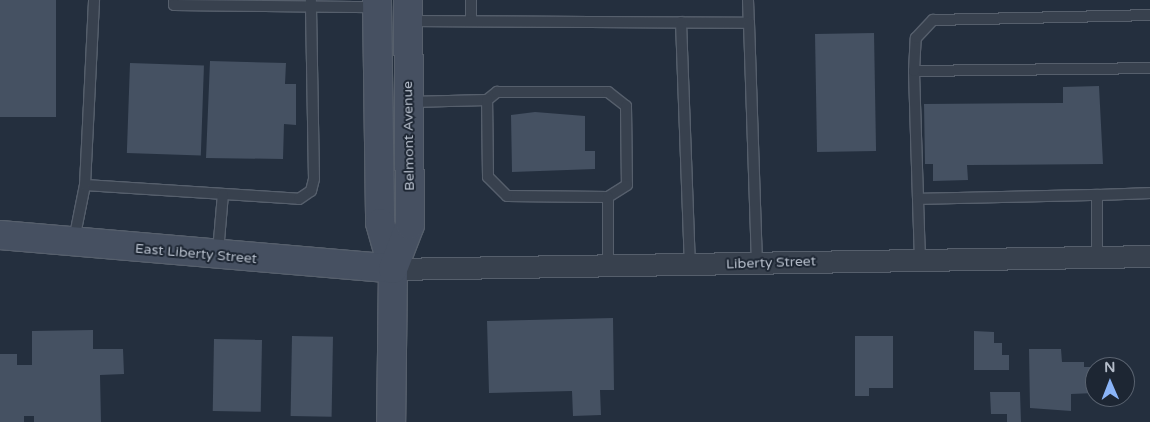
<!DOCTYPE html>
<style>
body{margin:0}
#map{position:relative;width:1150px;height:422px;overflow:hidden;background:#242f3e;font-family:"Varela Round",sans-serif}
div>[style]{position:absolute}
.building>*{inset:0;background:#455162;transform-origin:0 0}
.roads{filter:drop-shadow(1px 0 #565f6c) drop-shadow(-1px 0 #565f6c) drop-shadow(0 1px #565f6c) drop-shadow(0 -1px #565f6c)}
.service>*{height:10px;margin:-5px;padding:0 5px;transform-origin:5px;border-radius:5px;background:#38414e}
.minor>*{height:21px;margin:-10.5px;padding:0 10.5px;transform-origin:10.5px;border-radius:10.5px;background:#38414e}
.secondary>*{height:28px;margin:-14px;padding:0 14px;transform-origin:14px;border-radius:14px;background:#465061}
span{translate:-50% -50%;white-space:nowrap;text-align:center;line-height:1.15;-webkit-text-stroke:4px #1d2633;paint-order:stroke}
.street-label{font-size:14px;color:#b4bcc9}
.north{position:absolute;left:1085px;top:357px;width:50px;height:50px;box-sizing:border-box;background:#1d2633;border:1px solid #59626f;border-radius:50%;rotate:359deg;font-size:14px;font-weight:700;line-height:20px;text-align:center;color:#b4bcc9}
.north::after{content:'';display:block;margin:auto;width:18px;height:22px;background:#8ab4f8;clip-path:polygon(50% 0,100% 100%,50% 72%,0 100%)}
</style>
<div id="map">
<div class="building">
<i style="left:0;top:0;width:56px;height:117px"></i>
<i style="left:874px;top:33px;width:118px;height:59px;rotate:89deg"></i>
<i style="clip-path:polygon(210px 61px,286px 63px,285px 84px,296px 84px,296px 125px,284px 124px,283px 159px,206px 158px)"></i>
<i style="left:130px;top:63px;width:74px;height:90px;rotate:2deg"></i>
<i style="clip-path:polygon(1099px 86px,1103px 164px,967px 165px,968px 180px,933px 181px,933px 164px,925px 164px,924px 104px,1063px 103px,1063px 87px)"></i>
<i style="clip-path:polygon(535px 112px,585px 116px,585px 151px,595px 151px,595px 169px,512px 172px,511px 115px)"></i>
<i style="clip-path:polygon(613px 318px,614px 390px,600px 390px,601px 415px,573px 416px,572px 391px,489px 393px,487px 321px)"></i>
<i style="clip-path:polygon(93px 330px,93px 349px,123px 349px,124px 374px,100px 375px,101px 422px,34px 422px,34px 416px,24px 416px,24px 422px,0 422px,0 354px,17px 354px,17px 365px,32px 365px,32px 331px)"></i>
<i style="clip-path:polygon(974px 331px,994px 332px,994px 343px,1002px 343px,1002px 355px,1009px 355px,1009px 370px,974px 370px)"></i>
<i style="left:292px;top:336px;width:41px;height:80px;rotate:1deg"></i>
<i style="clip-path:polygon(855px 336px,893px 336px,893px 388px,869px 388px,869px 396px,855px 396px)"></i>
<i style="left:214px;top:339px;width:48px;height:72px;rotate:1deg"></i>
<i style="clip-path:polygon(1029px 349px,1061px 349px,1062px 362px,1084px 362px,1084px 367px,1095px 367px,1095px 393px,1071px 394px,1071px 411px,1030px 408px)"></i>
<i style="clip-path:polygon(990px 392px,1020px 392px,1021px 422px,1007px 422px,1007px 414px,991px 414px)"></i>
</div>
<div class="roads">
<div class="service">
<i style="left:174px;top:0;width:5px;rotate:90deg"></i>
<i style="left:174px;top:5px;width:203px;rotate:0.6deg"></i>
<i style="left:471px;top:0;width:21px;rotate:90deg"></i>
<i style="left:748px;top:0;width:23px;rotate:88deg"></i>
<i style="left:409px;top:21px;width:340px;rotate:0.3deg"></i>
<i style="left:749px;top:23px;width:240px;rotate:88.1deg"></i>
<i style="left:681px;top:22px;width:243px;rotate:87.9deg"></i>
<i style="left:914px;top:71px;width:236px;rotate:-0.7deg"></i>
<i style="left:410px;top:102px;width:77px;rotate:-1.5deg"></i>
<i style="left:487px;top:100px;width:13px;rotate:-39deg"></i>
<i style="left:497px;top:92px;width:111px"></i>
<i style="left:608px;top:92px;width:23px;rotate:38deg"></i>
<i style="left:626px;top:106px;width:79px;rotate:89.3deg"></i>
<i style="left:627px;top:185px;width:22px;rotate:148deg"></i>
<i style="left:608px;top:197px;width:101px;rotate:-179.4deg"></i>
<i style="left:507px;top:196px;width:27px;rotate:-135deg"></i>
<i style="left:488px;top:177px;width:77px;rotate:-90.7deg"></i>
<i style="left:85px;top:185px;width:214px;rotate:3.7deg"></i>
<i style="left:299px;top:199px;width:14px;rotate:-34deg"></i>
<i style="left:311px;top:191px;width:12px;rotate:-76deg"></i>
<i style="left:314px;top:179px;width:179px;rotate:-91deg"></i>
<i style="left:1097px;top:195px;width:53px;rotate:-2.2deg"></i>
<i style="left:608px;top:197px;width:70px;rotate:90deg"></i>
<i style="left:918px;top:199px;width:128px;rotate:-91.8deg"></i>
<i style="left:914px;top:71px;width:33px;rotate:-87deg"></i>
<i style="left:916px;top:38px;width:25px;rotate:-47deg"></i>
<i style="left:933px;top:20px;width:217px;rotate:-1.3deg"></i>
<i style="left:74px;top:240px;width:56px;rotate:-78.7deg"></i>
<i style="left:85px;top:185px;width:185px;rotate:-87.2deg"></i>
<i style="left:218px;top:252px;width:58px;rotate:-85.1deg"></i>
<i style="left:920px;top:260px;width:61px;rotate:-91.9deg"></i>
<i style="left:918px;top:199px;width:179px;rotate:-1.3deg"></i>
<i style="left:1097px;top:195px;width:62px;rotate:90deg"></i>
</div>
<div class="minor">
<i style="left:393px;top:269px;width:757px;rotate:-0.98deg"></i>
</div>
<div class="secondary">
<i style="left:377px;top:0;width:223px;rotate:89.2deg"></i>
<i style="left:380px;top:223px;width:48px;rotate:74.2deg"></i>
<i style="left:393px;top:269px;width:153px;rotate:90.7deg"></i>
<i style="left:0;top:235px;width:394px;rotate:4.9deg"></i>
<i style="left:393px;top:269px;width:47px;rotate:-68.9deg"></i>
<i style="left:410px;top:225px;width:225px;rotate:-90.5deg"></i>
</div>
</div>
<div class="street-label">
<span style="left:409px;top:136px;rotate:-91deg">Belmont Avenue</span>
<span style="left:196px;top:254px;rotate:5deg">East Liberty Street</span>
<span style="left:771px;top:263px;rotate:-2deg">Liberty Street</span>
</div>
<div class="north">N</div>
</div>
